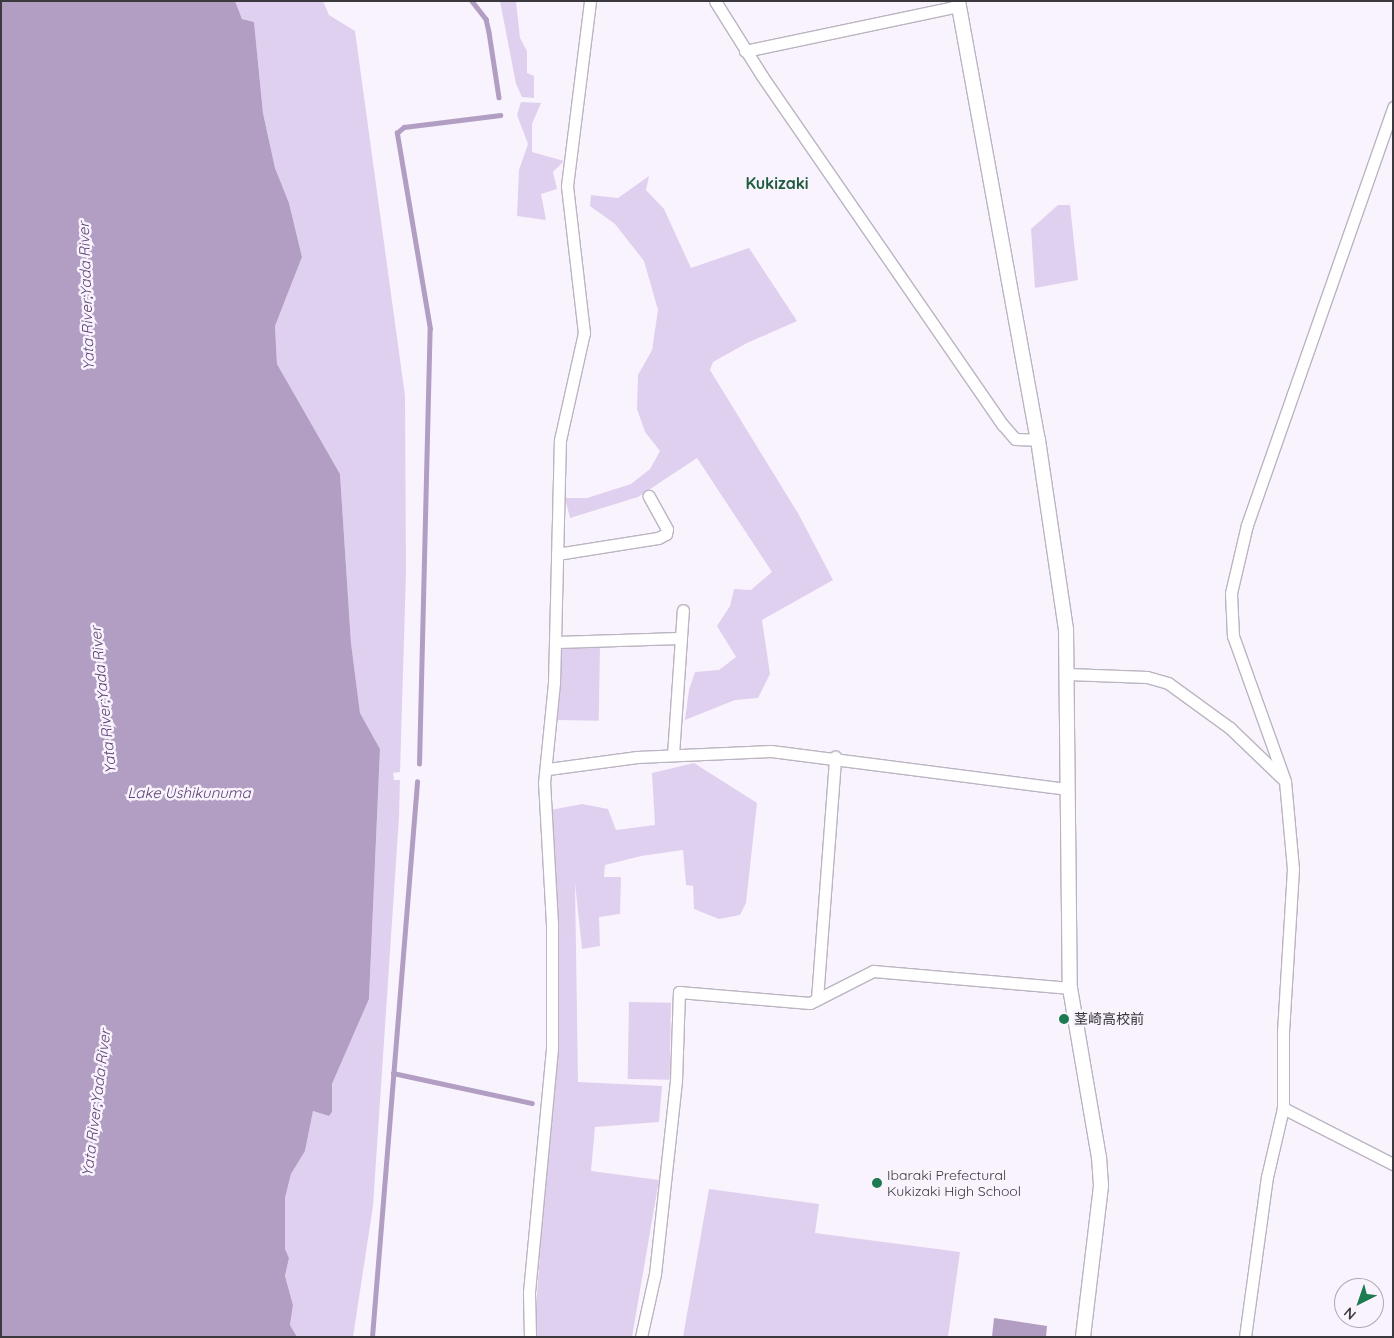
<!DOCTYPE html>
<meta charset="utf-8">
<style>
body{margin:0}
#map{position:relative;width:1394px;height:1338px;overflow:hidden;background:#f9f3fe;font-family:Quicksand,"Noto Sans JP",sans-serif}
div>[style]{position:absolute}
.green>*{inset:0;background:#e0d0ef;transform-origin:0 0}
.water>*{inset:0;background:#b19ec2}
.stream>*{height:4.5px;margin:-2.25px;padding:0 2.25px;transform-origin:2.25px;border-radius:2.25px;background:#b19ec2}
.roads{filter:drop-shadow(1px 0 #bbb4c1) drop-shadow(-1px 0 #bbb4c1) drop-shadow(0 1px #bbb4c1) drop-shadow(0 -1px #bbb4c1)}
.minor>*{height:11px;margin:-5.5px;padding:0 5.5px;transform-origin:5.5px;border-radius:5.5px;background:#fff}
.tertiary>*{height:14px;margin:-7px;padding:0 7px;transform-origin:7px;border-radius:7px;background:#fff}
.dots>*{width:14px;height:14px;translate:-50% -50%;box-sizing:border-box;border:2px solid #f9f3fe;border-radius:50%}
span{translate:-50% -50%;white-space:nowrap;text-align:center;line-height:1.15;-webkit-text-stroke:5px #f9f3fe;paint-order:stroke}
.poi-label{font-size:14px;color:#3b383e}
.left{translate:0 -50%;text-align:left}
.water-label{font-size:15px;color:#5d4273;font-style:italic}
.quarter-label{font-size:16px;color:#1f5c3f;font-weight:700}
.frame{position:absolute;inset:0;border:2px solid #3b383e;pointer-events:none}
.north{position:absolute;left:1334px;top:1278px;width:50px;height:50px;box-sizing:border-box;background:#f9f3fe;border:1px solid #ada8b1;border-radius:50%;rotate:221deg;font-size:14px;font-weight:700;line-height:20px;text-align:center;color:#3b383e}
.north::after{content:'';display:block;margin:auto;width:18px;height:22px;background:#1d7b51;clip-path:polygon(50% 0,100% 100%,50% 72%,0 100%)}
</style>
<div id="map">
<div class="green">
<i style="clip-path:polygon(235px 1px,323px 1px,329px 15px,355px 31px,405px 396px,406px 573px,400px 772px,393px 773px,394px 780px,400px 780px,399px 817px,373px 1206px,353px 1337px,297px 1337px,290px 1325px,293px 1305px,285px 1276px,289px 1258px,285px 1249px,285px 1198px,291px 1174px,305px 1151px,313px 1111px,329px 1116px,332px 1112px,332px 1084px,369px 999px,380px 749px,360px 713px,351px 643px,340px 474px,277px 364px,275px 326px,302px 257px,289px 203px,275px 168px,263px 113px,254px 22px,242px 19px)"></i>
<i style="clip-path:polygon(500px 1px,516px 1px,520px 38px,527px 51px,527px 73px,534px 76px,534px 98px,522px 97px,516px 84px)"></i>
<i style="clip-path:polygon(521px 102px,541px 103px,532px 124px,532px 152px,564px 161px,553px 172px,557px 189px,541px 194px,546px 220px,517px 216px,519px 170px,528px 144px,517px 115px)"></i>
<i style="clip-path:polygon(649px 176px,646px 190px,664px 209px,691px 268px,749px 248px,797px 321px,747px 343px,713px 362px,710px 370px,799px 515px,833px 580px,762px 620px,770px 674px,758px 698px,735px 700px,685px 720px,689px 690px,695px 672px,719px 670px,736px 657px,717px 626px,730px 606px,734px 589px,751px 590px,772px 572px,697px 458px,638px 497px,570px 518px,565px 498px,587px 498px,631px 484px,650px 469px,660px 451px,645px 432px,637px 409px,638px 375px,652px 350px,658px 310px,644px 261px,615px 224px,590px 206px,591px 195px,618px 198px)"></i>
<i style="clip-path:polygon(1058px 205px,1070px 205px,1078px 280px,1035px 288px,1031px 229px)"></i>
<i style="left:559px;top:646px;width:41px;height:74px;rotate:1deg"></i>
<i style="clip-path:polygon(694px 763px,757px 803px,746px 903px,740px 915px,719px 919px,694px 909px,693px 886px,686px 885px,683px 850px,641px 856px,605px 865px,604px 877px,621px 877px,620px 914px,599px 917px,600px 946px,582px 949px,575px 883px,578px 1082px,662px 1086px,659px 1122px,595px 1127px,591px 1171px,659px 1180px,632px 1337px,534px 1337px,559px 989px,551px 810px,582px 804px,608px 809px,616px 830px,655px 825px,652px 773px)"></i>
<i style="left:629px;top:1002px;width:42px;height:77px;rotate:1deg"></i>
<i style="clip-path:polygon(709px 1189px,819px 1204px,815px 1233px,960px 1252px,948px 1337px,683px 1337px)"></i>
</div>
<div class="water">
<i style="clip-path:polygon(1px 1px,235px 1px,242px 19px,254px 22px,263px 113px,275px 168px,289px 203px,302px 257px,275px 326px,277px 364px,340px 474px,351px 643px,360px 713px,380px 749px,369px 999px,332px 1084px,332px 1112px,329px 1116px,313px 1111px,305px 1151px,291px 1174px,285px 1198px,285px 1249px,289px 1258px,285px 1276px,293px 1305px,290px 1325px,297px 1337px,1px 1337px)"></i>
<i style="clip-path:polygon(994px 1318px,1047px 1326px,1046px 1337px,992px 1337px)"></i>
</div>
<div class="stream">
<i style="left:472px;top:1px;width:23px;rotate:52deg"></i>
<i style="left:486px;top:19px;width:13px;rotate:77deg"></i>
<i style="left:489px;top:32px;width:66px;rotate:81.3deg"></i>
<i style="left:419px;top:764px;width:435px;rotate:-88.6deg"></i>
<i style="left:430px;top:329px;width:199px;rotate:-99.6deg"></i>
<i style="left:397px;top:133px;width:9px;rotate:-41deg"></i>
<i style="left:404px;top:127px;width:97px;rotate:-7.1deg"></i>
<i style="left:393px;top:1073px;width:142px;rotate:12.2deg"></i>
<i style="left:372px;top:1337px;width:557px;rotate:-85.36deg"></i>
</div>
<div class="roads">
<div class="minor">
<i style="left:715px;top:1px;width:89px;rotate:57.9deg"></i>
<i style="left:762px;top:76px;width:424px;rotate:55.4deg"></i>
<i style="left:1003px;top:425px;width:18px;rotate:49deg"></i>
<i style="left:1015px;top:439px;width:23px;rotate:2deg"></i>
<i style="left:745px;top:51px;width:219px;rotate:-11.9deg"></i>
<i style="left:557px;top:554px;width:102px;rotate:-9deg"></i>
<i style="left:658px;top:538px;width:9px;rotate:-27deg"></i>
<i style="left:666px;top:534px;width:5px;rotate:-79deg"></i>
<i style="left:667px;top:529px;width:38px;rotate:-119deg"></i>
<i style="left:555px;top:642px;width:126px;rotate:-1.8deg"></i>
<i style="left:1068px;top:674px;width:79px;rotate:2.2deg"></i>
<i style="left:1147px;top:677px;width:22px;rotate:16deg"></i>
<i style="left:1168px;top:683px;width:77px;rotate:36deg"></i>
<i style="left:1230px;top:728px;width:72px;rotate:43.9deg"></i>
<i style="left:673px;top:755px;width:145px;rotate:-86.1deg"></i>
<i style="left:548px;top:769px;width:90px;rotate:-7.7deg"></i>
<i style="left:637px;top:757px;width:134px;rotate:-2.6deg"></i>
<i style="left:771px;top:751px;width:298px;rotate:7.3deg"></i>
<i style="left:817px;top:999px;width:243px;rotate:-85.7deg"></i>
<i style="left:1283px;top:1108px;width:123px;rotate:27deg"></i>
<i style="left:530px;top:1337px;width:45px;rotate:-91.3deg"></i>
<i style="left:529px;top:1292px;width:245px;rotate:-84.6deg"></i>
<i style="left:552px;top:1048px;width:124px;rotate:-90deg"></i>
<i style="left:552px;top:924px;width:141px;rotate:-93.2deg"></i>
<i style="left:544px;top:783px;width:100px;rotate:-84.3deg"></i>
<i style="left:554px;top:683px;width:243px;rotate:-88.6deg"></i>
<i style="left:560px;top:440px;width:110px;rotate:-77.4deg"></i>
<i style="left:584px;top:333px;width:148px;rotate:-96.6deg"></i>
<i style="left:567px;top:186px;width:186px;rotate:-82.9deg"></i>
<i style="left:641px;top:1337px;width:65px;rotate:-77.5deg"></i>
<i style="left:655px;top:1274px;width:194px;rotate:-83.8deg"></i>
<i style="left:676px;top:1081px;width:89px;rotate:-88.1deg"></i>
<i style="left:679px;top:992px;width:131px;rotate:4.8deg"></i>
<i style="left:810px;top:1003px;width:71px;rotate:-26.9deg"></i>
<i style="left:873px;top:971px;width:198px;rotate:4.9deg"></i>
<i style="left:1245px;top:1337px;width:162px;rotate:-82.2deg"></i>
<i style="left:1267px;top:1177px;width:71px;rotate:-76.9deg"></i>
<i style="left:1283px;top:1108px;width:76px;rotate:-90deg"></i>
<i style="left:1283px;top:1032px;width:163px;rotate:-86.5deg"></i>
<i style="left:1293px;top:869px;width:88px;rotate:-95.2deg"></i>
<i style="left:1285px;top:781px;width:154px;rotate:-109.7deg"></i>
<i style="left:1233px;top:636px;width:43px;rotate:-92.7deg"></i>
<i style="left:1231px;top:593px;width:70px;rotate:-76.8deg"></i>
<i style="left:1247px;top:525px;width:443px;rotate:-70.7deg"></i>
</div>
<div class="tertiary">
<i style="left:958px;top:1px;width:446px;rotate:79.7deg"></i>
<i style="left:1038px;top:440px;width:191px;rotate:81.6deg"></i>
<i style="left:1066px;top:629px;width:359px;rotate:89.4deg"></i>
<i style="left:1070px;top:988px;width:171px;rotate:80.3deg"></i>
<i style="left:1099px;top:1157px;width:29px;rotate:86deg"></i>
<i style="left:1101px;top:1186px;width:152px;rotate:96.8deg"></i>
</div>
</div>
<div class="dots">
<i style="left:1064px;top:1019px;background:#1d7b51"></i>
<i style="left:877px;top:1183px;background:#1d7b51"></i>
</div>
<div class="poi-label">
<span class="left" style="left:1074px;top:1019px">茎崎高校前</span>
<span class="left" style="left:887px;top:1183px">Ibaraki Prefectural<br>Kukizaki High School</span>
</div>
<div class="water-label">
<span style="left:86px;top:296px;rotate:-92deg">Yata River;Yada River</span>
<span style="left:103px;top:700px;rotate:-96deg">Yata River;Yada River</span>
<span style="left:189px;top:793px">Lake Ushikunuma</span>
<span style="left:96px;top:1103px;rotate:-83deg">Yata River;Yada River</span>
</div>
<div class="quarter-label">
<span style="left:777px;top:183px">Kukizaki</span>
</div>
<div class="frame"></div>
<div class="north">N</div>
</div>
